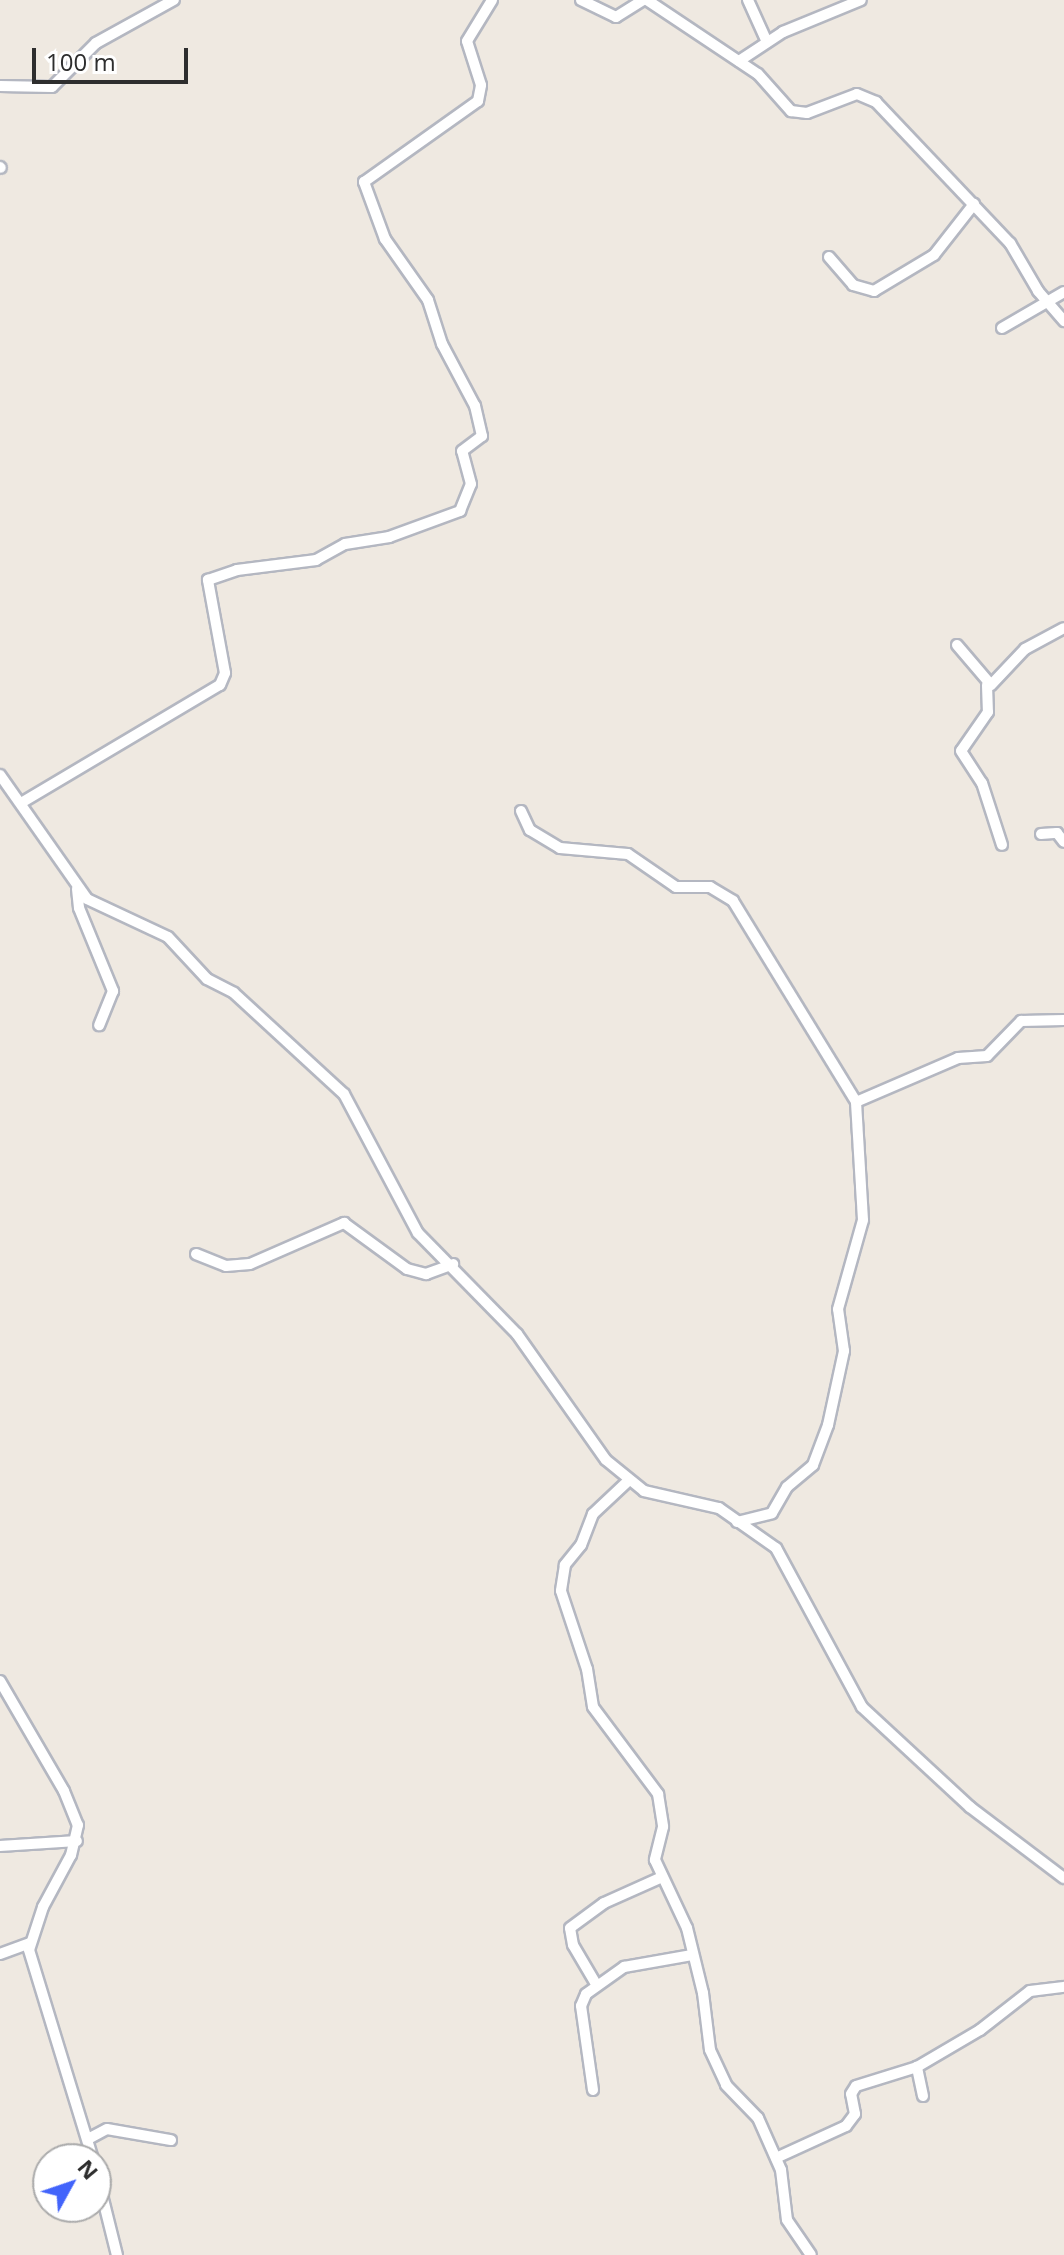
<!DOCTYPE html>
<style>
body{margin:0}
#map{position:relative;width:1064px;height:2255px;overflow:hidden;background:#efe9e1;font-family:"Open Sans",sans-serif}
div>[style]{position:absolute}
.roads{filter:drop-shadow(2px 0 #b4b7c1) drop-shadow(-2px 0 #b4b7c1) drop-shadow(0 2px #b4b7c1) drop-shadow(0 -2px #b4b7c1)}
.minor>*{height:10px;margin:-5px;padding:0 5px;transform-origin:5px;border-radius:5px;background:#fff}
span{translate:-50% -50%;white-space:nowrap;text-align:center;line-height:1.15;-webkit-text-stroke:8px #fff;paint-order:stroke}
.north{position:absolute;left:32px;top:2143px;width:80px;height:80px;box-sizing:border-box;background:#fff;border:2px solid #ababab;border-radius:50%;rotate:50deg;font-size:22px;font-weight:700;line-height:32px;text-align:center;color:#2e2e2e}
.north::after{content:'';display:block;margin:auto;width:28px;height:36px;background:#4264fb;clip-path:polygon(50% 0,100% 100%,50% 72%,0 100%)}
.scale{position:absolute;left:32px;top:48px;width:156px;height:36px;box-sizing:border-box;border:4px solid #2e2e2e;border-top:0;padding-left:10px;font-size:24px;line-height:28px;white-space:nowrap;color:#2e2e2e;-webkit-text-stroke:6px #fff;paint-order:stroke}
</style>
<div id="map">
<div class="roads">
<div class="minor">
<i style="left:581px;top:0;width:39px;rotate:26deg"></i>
<i style="left:616px;top:17px;width:32px;rotate:-32deg"></i>
<i style="left:647px;top:0;width:133px;rotate:33.7deg"></i>
<i style="left:758px;top:74px;width:50px;rotate:48.3deg"></i>
<i style="left:791px;top:111px;width:16px;rotate:7deg"></i>
<i style="left:807px;top:113px;width:53px;rotate:-20.8deg"></i>
<i style="left:857px;top:94px;width:21px;rotate:23deg"></i>
<i style="left:876px;top:102px;width:195px;rotate:46.5deg"></i>
<i style="left:1010px;top:243px;width:56px;rotate:59.7deg"></i>
<i style="left:1038px;top:291px;width:40px;rotate:49deg"></i>
<i style="left:748px;top:0;width:46px;rotate:65.7deg"></i>
<i style="left:739px;top:61px;width:53px;rotate:-33.4deg"></i>
<i style="left:783px;top:32px;width:84px;rotate:-22.3deg"></i>
<i style="left:0;top:86px;width:52px;rotate:1.1deg"></i>
<i style="left:52px;top:87px;width:62px;rotate:-45deg"></i>
<i style="left:96px;top:43px;width:89px;rotate:-28.9deg"></i>
<i style="left:0;top:167px;width:1px;rotate:45deg"></i>
<i style="left:829px;top:257px;width:37px;rotate:49deg"></i>
<i style="left:853px;top:285px;width:22px;rotate:16deg"></i>
<i style="left:874px;top:291px;width:70px;rotate:-31deg"></i>
<i style="left:934px;top:255px;width:65px;rotate:-51.9deg"></i>
<i style="left:1002px;top:328px;width:72px;rotate:-30.1deg"></i>
<i style="left:957px;top:645px;width:52px;rotate:49.6deg"></i>
<i style="left:991px;top:685px;width:50px;rotate:-46.6deg"></i>
<i style="left:1025px;top:649px;width:44px;rotate:-28.3deg"></i>
<i style="left:987px;top:685px;width:27px;rotate:88deg"></i>
<i style="left:988px;top:712px;width:47px;rotate:124.7deg"></i>
<i style="left:961px;top:751px;width:38px;rotate:57deg"></i>
<i style="left:982px;top:783px;width:65px;rotate:72.1deg"></i>
<i style="left:0;top:775px;width:151px;rotate:54.9deg"></i>
<i style="left:87px;top:899px;width:89px;rotate:25.1deg"></i>
<i style="left:168px;top:937px;width:57px;rotate:47.1deg"></i>
<i style="left:207px;top:979px;width:30px;rotate:27deg"></i>
<i style="left:234px;top:993px;width:149px;rotate:42.6deg"></i>
<i style="left:344px;top:1094px;width:157px;rotate:62deg"></i>
<i style="left:418px;top:1233px;width:141px;rotate:45.6deg"></i>
<i style="left:517px;top:1334px;width:154px;rotate:54.8deg"></i>
<i style="left:606px;top:1460px;width:49px;rotate:39.2deg"></i>
<i style="left:644px;top:1491px;width:77px;rotate:12.8deg"></i>
<i style="left:719px;top:1508px;width:70px;rotate:35.1deg"></i>
<i style="left:776px;top:1548px;width:181px;rotate:61.6deg"></i>
<i style="left:862px;top:1707px;width:147px;rotate:42.8deg"></i>
<i style="left:970px;top:1807px;width:118px;rotate:37.1deg"></i>
<i style="left:21px;top:803px;width:231px;rotate:-30.7deg"></i>
<i style="left:220px;top:685px;width:13px;rotate:-67deg"></i>
<i style="left:225px;top:673px;width:95px;rotate:-100.4deg"></i>
<i style="left:208px;top:580px;width:31px;rotate:-19deg"></i>
<i style="left:237px;top:570px;width:80px;rotate:-7.2deg"></i>
<i style="left:316px;top:560px;width:33px;rotate:-29deg"></i>
<i style="left:345px;top:544px;width:45px;rotate:-9deg"></i>
<i style="left:389px;top:537px;width:76px;rotate:-20.1deg"></i>
<i style="left:460px;top:511px;width:29px;rotate:-68deg"></i>
<i style="left:471px;top:484px;width:34px;rotate:-105deg"></i>
<i style="left:462px;top:451px;width:25px;rotate:-37deg"></i>
<i style="left:482px;top:436px;width:31px;rotate:-103deg"></i>
<i style="left:475px;top:406px;width:70px;rotate:-118deg"></i>
<i style="left:442px;top:344px;width:46px;rotate:-107.7deg"></i>
<i style="left:428px;top:300px;width:75px;rotate:-125.2deg"></i>
<i style="left:385px;top:239px;width:61px;rotate:-110.2deg"></i>
<i style="left:364px;top:182px;width:140px;rotate:-35.4deg"></i>
<i style="left:478px;top:101px;width:16px;rotate:-79deg"></i>
<i style="left:481px;top:85px;width:46px;rotate:-107.7deg"></i>
<i style="left:467px;top:41px;width:48px;rotate:-58.6deg"></i>
<i style="left:521px;top:811px;width:21px;rotate:65deg"></i>
<i style="left:530px;top:830px;width:35px;rotate:31deg"></i>
<i style="left:560px;top:848px;width:68px;rotate:5deg"></i>
<i style="left:628px;top:854px;width:58px;rotate:34.5deg"></i>
<i style="left:676px;top:887px;width:34px"></i>
<i style="left:710px;top:887px;width:27px;rotate:31deg"></i>
<i style="left:733px;top:901px;width:236px;rotate:58.5deg"></i>
<i style="left:1041px;top:834px;width:16px;rotate:-4deg"></i>
<i style="left:1057px;top:833px;width:11px;rotate:52deg"></i>
<i style="left:77px;top:889px;width:19px;rotate:84deg"></i>
<i style="left:79px;top:908px;width:90px;rotate:67.7deg"></i>
<i style="left:113px;top:991px;width:37px;rotate:112deg"></i>
<i style="left:196px;top:1254px;width:32px;rotate:22deg"></i>
<i style="left:226px;top:1266px;width:24px;rotate:-5deg"></i>
<i style="left:250px;top:1264px;width:103px;rotate:-23.6deg"></i>
<i style="left:344px;top:1223px;width:78px;rotate:36.1deg"></i>
<i style="left:407px;top:1269px;width:20px;rotate:15deg"></i>
<i style="left:426px;top:1274px;width:29px;rotate:-20deg"></i>
<i style="left:627px;top:1482px;width:47px;rotate:136.7deg"></i>
<i style="left:593px;top:1514px;width:33px;rotate:111deg"></i>
<i style="left:581px;top:1545px;width:26px;rotate:129deg"></i>
<i style="left:565px;top:1565px;width:26px;rotate:99deg"></i>
<i style="left:561px;top:1591px;width:82px;rotate:71.6deg"></i>
<i style="left:587px;top:1669px;width:38px;rotate:81deg"></i>
<i style="left:593px;top:1707px;width:109px;rotate:53.2deg"></i>
<i style="left:658px;top:1794px;width:33px;rotate:81deg"></i>
<i style="left:663px;top:1827px;width:34px;rotate:104deg"></i>
<i style="left:655px;top:1860px;width:75px;rotate:64.8deg"></i>
<i style="left:687px;top:1928px;width:67px;rotate:76.2deg"></i>
<i style="left:703px;top:1993px;width:57px;rotate:83deg"></i>
<i style="left:710px;top:2050px;width:38px;rotate:65deg"></i>
<i style="left:726px;top:2085px;width:46px;rotate:45.9deg"></i>
<i style="left:758px;top:2118px;width:57px;rotate:66.1deg"></i>
<i style="left:781px;top:2170px;width:50px;rotate:83.2deg"></i>
<i style="left:787px;top:2220px;width:42px;rotate:55.6deg"></i>
<i style="left:737px;top:1522px;width:36px;rotate:-14deg"></i>
<i style="left:772px;top:1513px;width:30px;rotate:-60deg"></i>
<i style="left:787px;top:1487px;width:34px;rotate:-40deg"></i>
<i style="left:813px;top:1465px;width:43px;rotate:-69.4deg"></i>
<i style="left:828px;top:1425px;width:76px;rotate:-77.8deg"></i>
<i style="left:844px;top:1351px;width:42px;rotate:-98.1deg"></i>
<i style="left:838px;top:1309px;width:92px;rotate:-74.3deg"></i>
<i style="left:863px;top:1220px;width:118px;rotate:-93.4deg"></i>
<i style="left:856px;top:1102px;width:111px;rotate:-23.3deg"></i>
<i style="left:958px;top:1058px;width:29px;rotate:-4deg"></i>
<i style="left:987px;top:1056px;width:49px;rotate:-45.8deg"></i>
<i style="left:1021px;top:1021px;width:43px;rotate:-1.3deg"></i>
<i style="left:0;top:1681px;width:127px;rotate:59.8deg"></i>
<i style="left:64px;top:1791px;width:37px;rotate:68deg"></i>
<i style="left:78px;top:1825px;width:31px;rotate:103deg"></i>
<i style="left:71px;top:1855px;width:59px;rotate:118.3deg"></i>
<i style="left:43px;top:1907px;width:45px;rotate:108deg"></i>
<i style="left:29px;top:1950px;width:219px;rotate:73deg"></i>
<i style="left:0;top:1846px;width:77px;rotate:-3.7deg"></i>
<i style="left:0;top:1954px;width:32px;rotate:-20deg"></i>
<i style="left:596px;top:1984px;width:45px;rotate:-120.5deg"></i>
<i style="left:573px;top:1945px;width:17px;rotate:-100deg"></i>
<i style="left:570px;top:1928px;width:42px;rotate:-36.3deg"></i>
<i style="left:604px;top:1903px;width:64px;rotate:-24.1deg"></i>
<i style="left:593px;top:2090px;width:85px;rotate:-98.1deg"></i>
<i style="left:581px;top:2006px;width:13px;rotate:-67deg"></i>
<i style="left:586px;top:1994px;width:47px;rotate:-35.4deg"></i>
<i style="left:624px;top:1967px;width:69px;rotate:-10deg"></i>
<i style="left:923px;top:2096px;width:30px;rotate:-102deg"></i>
<i style="left:917px;top:2067px;width:73px;rotate:-30.4deg"></i>
<i style="left:980px;top:2030px;width:63px;rotate:-38deg"></i>
<i style="left:1030px;top:1991px;width:34px;rotate:-7deg"></i>
<i style="left:88px;top:2139px;width:21px;rotate:-28deg"></i>
<i style="left:107px;top:2129px;width:65px;rotate:9.8deg"></i>
<i style="left:776px;top:2158px;width:77px;rotate:-24.6deg"></i>
<i style="left:846px;top:2126px;width:15px;rotate:-53deg"></i>
<i style="left:855px;top:2114px;width:20px;rotate:-101deg"></i>
<i style="left:851px;top:2094px;width:9px;rotate:-58deg"></i>
<i style="left:856px;top:2086px;width:64px;rotate:-17.3deg"></i>
<i style="left:96px;top:2171px;width:87px;rotate:76deg"></i>
</div>
</div>
<div class="north">N</div>
<div class="scale">100 m</div>
</div>
